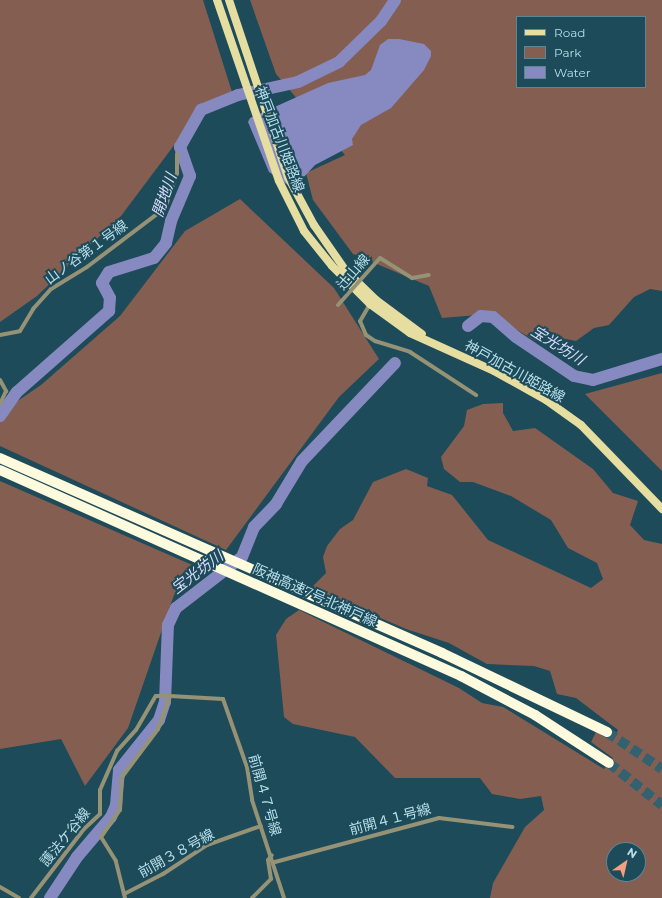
<!DOCTYPE html>
<meta charset="utf-8">
<style>
body{margin:0}
#map{position:relative;width:662px;height:898px;overflow:hidden;background:#1d4b59;font-family:Montserrat,"Noto Sans JP",sans-serif}
div>[style]{position:absolute}
.green>*{inset:0;background:#845e51}
.water>*{inset:0;background:#868ac0}
.river>*{height:12px;margin:-6px;padding:0 6px;transform-origin:6px;border-radius:6px;background:#868ac0}
.motorway-tunnel>*{height:10px;margin-top:-5px;transform-origin:0;background:repeating-linear-gradient(90deg,#34616f 0 10px,transparent 0 15px)}
.minor>*{height:4px;margin:-2px;padding:0 2px;transform-origin:2px;border-radius:2px;background:#969275}
.primary>*{height:8px;margin:-4px;padding:0 4px;transform-origin:4px;border-radius:4px;background:#e6dda1}
.motorway>*{height:10px;margin:-5px;padding:0 5px;transform-origin:5px;border-radius:5px;background:#fdfade}
.minor-bridge>*{height:4px;margin:-2px;padding:0 2px;transform-origin:2px;border-radius:2px;background:#969275}
span{translate:-50% -50%;white-space:nowrap;text-align:center;line-height:1.15;-webkit-text-stroke:4px #1d4b59;paint-order:stroke}
.street-label{font-size:14px;color:#b7dfed}
.water-label{font-size:15px;color:#d8dbfb;font-style:italic}
.legend{position:absolute;left:516px;top:16px;width:130px;height:72px;box-sizing:border-box;background:#1d4b59;border:1px solid #5b8694;margin:0;padding:5px 7px;list-style:none;font-size:12px;color:#b7dfed}
.legend li{display:flex;align-items:center;gap:8px;height:20px}
.legend b{width:20px;border:1px solid #5b8694}
.north{position:absolute;left:606px;top:842px;width:40px;height:40px;box-sizing:border-box;background:#1d4b59;border:1px solid #5b8694;border-radius:50%;rotate:34deg;font-size:11px;font-weight:700;line-height:16px;text-align:center;color:#b7dfed}
.north::after{content:'';display:block;margin:auto;width:14px;height:18px;background:#f3a081;clip-path:polygon(50% 0,100% 100%,50% 72%,0 100%)}
</style>
<div id="map">
<div class="green">
<i style="clip-path:polygon(0 0,203px 0,232px 92px,190px 124px,121px 216px,37px 296px,0 322px)"></i>
<i style="clip-path:polygon(evenodd,250px 0,662px 0,662px 291px,650px 289px,634px 297px,609px 325px,594px 328px,576px 341px,550px 336px,536px 341px,489px 314px,442px 318px,429px 286px,353px 254px,313px 200px,306px 173px,345px 155px,276px 74px,250px 0,517px 17px,645px 17px,645px 87px,517px 87px,517px 17px)"></i>
<i style="clip-path:polygon(240px 199px,334px 288px,379px 359px,339px 397px,226px 550px,0 446px,0 413px,41px 385px,120px 316px,185px 231px)"></i>
<i style="clip-path:polygon(662px 373px,662px 471px,585px 394px)"></i>
<i style="clip-path:polygon(evenodd,503px 403px,503px 413px,513px 431px,535px 428px,593px 469px,613px 493px,638px 501px,630px 525px,644px 540px,662px 544px,662px 898px,490px 898px,493px 883px,525px 827px,544px 810px,541px 796px,520px 799px,492px 794px,480px 778px,395px 778px,355px 737px,293px 724px,284px 717px,276px 635px,286px 619px,299px 610px,459px 688px,482px 703px,503px 707px,604px 769px,613px 758px,591px 742px,596px 732px,612px 741px,618px 730px,576px 698px,557px 694px,550px 671px,534px 666px,487px 664px,449px 643px,406px 629px,311px 588px,326px 573px,323px 557px,327px 546px,340px 529px,353px 520px,373px 482px,406px 469px,428px 478px,427px 486px,452px 495px,488px 540px,591px 588px,603px 579px,597px 563px,568px 548px,551px 520px,511px 496px,473px 482px,460px 482px,444px 469px,441px 457px,464px 426px,467px 410px,483px 404px,503px 403px,614px 850px,638px 850px,638px 874px,614px 874px,614px 850px)"></i>
<i style="clip-path:polygon(0 481px,199px 568px,174px 595px,128px 728px,85px 786px,61px 739px,0 749px)"></i>
</div>
<div class="water">
<i style="clip-path:polygon(399px 39px,424px 44px,431px 51px,431px 56px,424px 70px,391px 108px,361px 125px,352px 139px,353px 145px,315px 165px,303px 178px,288px 185px,269px 172px,248px 122px,250px 118px,328px 83px,365px 75px,371px 70px,380px 45px,388px 39px)"></i>
</div>
<div class="river">
<i style="left:468px;top:326px;width:16px;rotate:-38deg"></i>
<i style="left:481px;top:316px;width:12px;rotate:5deg"></i>
<i style="left:493px;top:317px;width:30px;rotate:41deg"></i>
<i style="left:516px;top:337px;width:70px;rotate:33.9deg"></i>
<i style="left:574px;top:376px;width:19px;rotate:12deg"></i>
<i style="left:593px;top:380px;width:72px;rotate:-16.9deg"></i>
<i style="left:0;top:416px;width:29px;rotate:-55deg"></i>
<i style="left:17px;top:392px;width:123px;rotate:-41.4deg"></i>
<i style="left:109px;top:311px;width:13px;rotate:-86deg"></i>
<i style="left:110px;top:298px;width:17px;rotate:-118deg"></i>
<i style="left:102px;top:283px;width:13px;rotate:-58deg"></i>
<i style="left:109px;top:272px;width:47px;rotate:-17.3deg"></i>
<i style="left:154px;top:258px;width:19px;rotate:-51deg"></i>
<i style="left:166px;top:243px;width:23px;rotate:-77deg"></i>
<i style="left:171px;top:221px;width:49px;rotate:-67.1deg"></i>
<i style="left:190px;top:176px;width:31px;rotate:-109deg"></i>
<i style="left:180px;top:147px;width:43px;rotate:-60.4deg"></i>
<i style="left:201px;top:110px;width:40px;rotate:-22deg"></i>
<i style="left:238px;top:95px;width:61px;rotate:-12.2deg"></i>
<i style="left:298px;top:82px;width:46px;rotate:-26deg"></i>
<i style="left:339px;top:62px;width:59px;rotate:-44.3deg"></i>
<i style="left:381px;top:21px;width:25px;rotate:-56deg"></i>
<i style="left:50px;top:898px;width:49px;rotate:-56.6deg"></i>
<i style="left:77px;top:857px;width:52px;rotate:-49.6deg"></i>
<i style="left:111px;top:817px;width:13px;rotate:-67deg"></i>
<i style="left:116px;top:805px;width:35px;rotate:-85deg"></i>
<i style="left:119px;top:770px;width:64px;rotate:-51.3deg"></i>
<i style="left:159px;top:720px;width:19px;rotate:-72deg"></i>
<i style="left:165px;top:702px;width:77px;rotate:-87.8deg"></i>
<i style="left:168px;top:625px;width:19px;rotate:-65deg"></i>
<i style="left:176px;top:608px;width:83px;rotate:-37.7deg"></i>
<i style="left:242px;top:557px;width:32px;rotate:-68deg"></i>
<i style="left:254px;top:527px;width:32px;rotate:-46deg"></i>
<i style="left:276px;top:504px;width:50px;rotate:-58.8deg"></i>
<i style="left:302px;top:461px;width:135px;rotate:-46.5deg"></i>
</div>
<div class="motorway-tunnel">
<i style="left:607px;top:732px;width:66px;rotate:33.9deg"></i>
<i style="left:609px;top:763px;width:68px;rotate:38.4deg"></i>
</div>
<div class="minor">
<i style="left:380px;top:258px;width:38px;rotate:32deg"></i>
<i style="left:412px;top:278px;width:17px;rotate:-10deg"></i>
<i style="left:370px;top:304px;width:20px;rotate:120deg"></i>
<i style="left:360px;top:321px;width:15px;rotate:67deg"></i>
<i style="left:366px;top:335px;width:11px;rotate:34deg"></i>
<i style="left:375px;top:341px;width:37px;rotate:17deg"></i>
<i style="left:410px;top:352px;width:79px;rotate:33.1deg"></i>
<i style="left:0;top:335px;width:20px;rotate:-11deg"></i>
<i style="left:20px;top:331px;width:26px;rotate:-59deg"></i>
<i style="left:33px;top:309px;width:27px;rotate:-48deg"></i>
<i style="left:51px;top:289px;width:42px;rotate:-31.4deg"></i>
<i style="left:87px;top:267px;width:98px;rotate:-37.1deg"></i>
<i style="left:165px;top:208px;width:37px;rotate:-71deg"></i>
<i style="left:177px;top:173px;width:19px;rotate:-90deg"></i>
<i style="left:0;top:380px;width:13px;rotate:61deg"></i>
<i style="left:6px;top:391px;width:14px;rotate:115deg"></i>
<i style="left:275px;top:862px;width:170px;rotate:-15deg"></i>
<i style="left:439px;top:818px;width:74px;rotate:7deg"></i>
<i style="left:0;top:887px;width:22px;rotate:30deg"></i>
<i style="left:126px;top:893px;width:42px;rotate:-27.2deg"></i>
<i style="left:163px;top:874px;width:53px;rotate:-33.4deg"></i>
<i style="left:207px;top:845px;width:57px;rotate:-19.4deg"></i>
<i style="left:31px;top:898px;width:87px;rotate:-52.5deg"></i>
<i style="left:84px;top:829px;width:22px;rotate:-43deg"></i>
<i style="left:100px;top:814px;width:24px;rotate:-90deg"></i>
<i style="left:100px;top:790px;width:43px;rotate:-66.4deg"></i>
<i style="left:117px;top:751px;width:28px;rotate:-48deg"></i>
<i style="left:136px;top:730px;width:39px;rotate:-60deg"></i>
<i style="left:156px;top:696px;width:13px"></i>
<i style="left:125px;top:898px;width:38px;rotate:-104deg"></i>
<i style="left:116px;top:861px;width:28px;rotate:-122deg"></i>
<i style="left:101px;top:837px;width:33px;rotate:-55deg"></i>
<i style="left:120px;top:810px;width:33px;rotate:-87deg"></i>
<i style="left:122px;top:777px;width:60px;rotate:-53.1deg"></i>
<i style="left:158px;top:729px;width:35px;rotate:-70deg"></i>
<i style="left:170px;top:696px;width:53px;rotate:3.2deg"></i>
<i style="left:223px;top:699px;width:72px;rotate:70.6deg"></i>
<i style="left:247px;top:767px;width:33px;rotate:81deg"></i>
<i style="left:252px;top:800px;width:103px;rotate:71.9deg"></i>
<i style="left:252px;top:898px;width:27px;rotate:-45deg"></i>
<i style="left:271px;top:879px;width:19px;rotate:-99deg"></i>
<i style="left:268px;top:860px;width:6px;rotate:-51deg"></i>
</div>
<div class="primary">
<i style="left:217px;top:0;width:191px;rotate:71.1deg"></i>
<i style="left:279px;top:181px;width:56px;rotate:63.4deg"></i>
<i style="left:304px;top:231px;width:45px;rotate:51.3deg"></i>
<i style="left:332px;top:266px;width:54px;rotate:45deg"></i>
<i style="left:370px;top:304px;width:49px;rotate:35.9deg"></i>
<i style="left:410px;top:333px;width:92px;rotate:24.3deg"></i>
<i style="left:494px;top:371px;width:60px;rotate:29.1deg"></i>
<i style="left:546px;top:400px;width:43px;rotate:35.5deg"></i>
<i style="left:581px;top:425px;width:117px;rotate:46deg"></i>
<i style="left:229px;top:0;width:187px;rotate:71.6deg"></i>
<i style="left:288px;top:177px;width:55px;rotate:61.6deg"></i>
<i style="left:314px;top:225px;width:56px;rotate:55.2deg"></i>
<i style="left:346px;top:271px;width:42px;rotate:44deg"></i>
<i style="left:376px;top:300px;width:57px;rotate:36.5deg"></i>
</div>
<div class="motorway">
<i style="left:0;top:458px;width:483px;rotate:23.8deg"></i>
<i style="left:442px;top:653px;width:183px;rotate:25.6deg"></i>
<i style="left:0;top:470px;width:505px;rotate:24.08deg"></i>
<i style="left:461px;top:676px;width:84px;rotate:27.8deg"></i>
<i style="left:535px;top:715px;width:88px;rotate:33deg"></i>
</div>
<div class="minor-bridge">
<i style="left:338px;top:305px;width:63px;rotate:-48.2deg"></i>
</div>
<div class="street-label">
<span style="left:280px;top:139px;rotate:69deg">神戸加古川姫路線</span>
<span style="left:86px;top:252px;rotate:-36deg">山ノ谷第１号線</span>
<span style="left:353px;top:272px;rotate:-49deg">辻山線</span>
<span style="left:515px;top:371px;rotate:29deg">神戸加古川姫路線</span>
<span style="left:315px;top:595px;rotate:24deg">阪神高速7号北神戸線</span>
<span style="left:265px;top:795px;rotate:74deg">前開４７号線</span>
<span style="left:390px;top:819px;rotate:-15deg">前開４１号線</span>
<span style="left:65px;top:837px;rotate:-51deg">護法ケ谷線</span>
<span style="left:176px;top:853px;rotate:-29deg">前開３８号線</span>
</div>
<div class="water-label">
<span style="left:164px;top:195px;rotate:-71deg">開地川</span>
<span style="left:558px;top:345px;rotate:32deg">宝光坊川</span>
<span style="left:197px;top:572px;rotate:-37deg">宝光坊川</span>
</div>
<ul class="legend">
<li><b style="height:5px;background:#e6dda1"></b>Road</li>
<li><b style="height:11px;background:#845e51"></b>Park</li>
<li><b style="height:11px;background:#868ac0"></b>Water</li>
</ul>
<div class="north">N</div>
</div>
